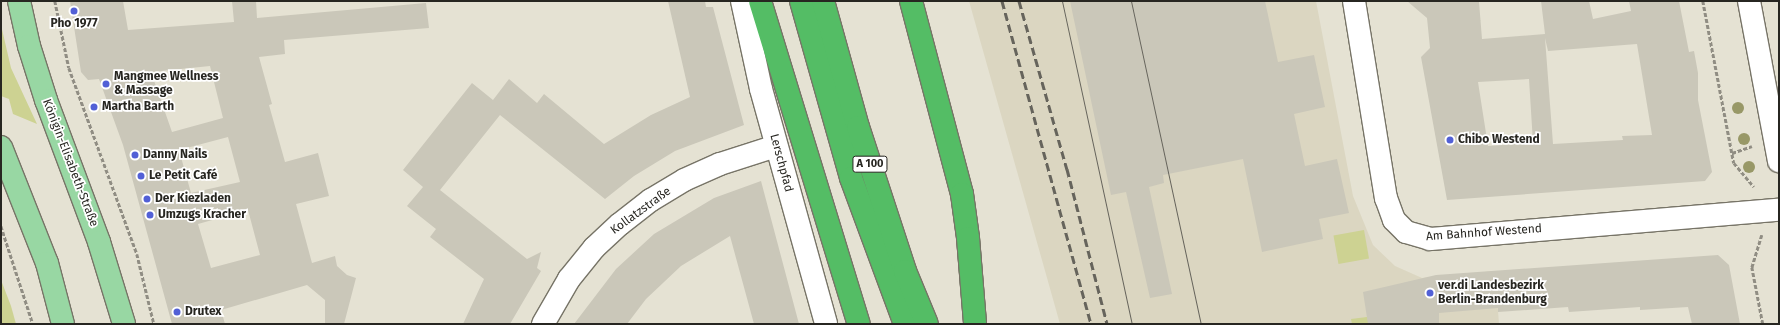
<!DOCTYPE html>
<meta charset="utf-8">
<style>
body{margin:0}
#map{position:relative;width:1780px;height:325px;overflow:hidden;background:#e5e2d3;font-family:"Fira Sans",sans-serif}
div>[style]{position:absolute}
.built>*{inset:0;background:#dbd6c1}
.green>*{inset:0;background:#cdd292;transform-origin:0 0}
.building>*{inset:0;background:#cac7b9}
.path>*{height:2.5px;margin-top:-1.25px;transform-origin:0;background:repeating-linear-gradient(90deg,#908d83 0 4px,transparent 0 6px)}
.roads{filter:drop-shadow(1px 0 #777467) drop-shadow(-1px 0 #777467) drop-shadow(0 1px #777467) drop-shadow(0 -1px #777467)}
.minor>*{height:22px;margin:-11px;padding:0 11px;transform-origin:11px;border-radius:11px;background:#fff}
.major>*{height:22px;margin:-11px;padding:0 11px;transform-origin:11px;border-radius:11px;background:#98d7a3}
.highway>*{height:22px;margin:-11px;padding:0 11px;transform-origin:11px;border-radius:11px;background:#54bd65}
.tram>*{height:1px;margin:-0.5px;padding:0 0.5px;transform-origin:0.5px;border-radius:0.5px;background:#66645c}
.rail>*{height:3px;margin-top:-1.5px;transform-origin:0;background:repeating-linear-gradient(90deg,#66645c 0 8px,transparent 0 12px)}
.trees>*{width:12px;height:12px;margin:-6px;border-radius:50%;background:#989867}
.dots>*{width:11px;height:11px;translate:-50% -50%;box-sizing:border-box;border:2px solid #fff;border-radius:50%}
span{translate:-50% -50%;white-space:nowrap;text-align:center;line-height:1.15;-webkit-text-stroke:3.5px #fff;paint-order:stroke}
.shield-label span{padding:1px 3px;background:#fff;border:1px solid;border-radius:3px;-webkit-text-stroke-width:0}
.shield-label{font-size:11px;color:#272621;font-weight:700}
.poi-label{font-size:12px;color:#272621;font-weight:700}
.left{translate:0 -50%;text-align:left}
.street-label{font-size:12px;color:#272621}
.frame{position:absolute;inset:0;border:2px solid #272621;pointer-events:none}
</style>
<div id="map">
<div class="built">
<i style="clip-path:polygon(969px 1px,1316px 1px,1353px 196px,1373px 245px,1395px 266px,1422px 278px,1495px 271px,1499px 324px,1060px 324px)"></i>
</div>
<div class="green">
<i style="clip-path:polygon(1px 25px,11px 68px,37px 124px,13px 114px,9px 99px,1px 96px)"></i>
<i style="left:1364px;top:230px;width:29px;height:31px;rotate:80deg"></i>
<i style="clip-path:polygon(1px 280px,11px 306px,16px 324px,1px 324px)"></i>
<i style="clip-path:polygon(1367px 317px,1369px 324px,1352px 324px,1351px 319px)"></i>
</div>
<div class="building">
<i style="clip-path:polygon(evenodd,70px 1px,123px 1px,128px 30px,234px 22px,232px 1px,256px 1px,257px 18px,426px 3px,429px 28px,284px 40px,285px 54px,259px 57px,272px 104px,269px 105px,285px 162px,318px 153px,329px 196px,296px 204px,312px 263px,335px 256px,337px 266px,347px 275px,356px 278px,344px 324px,325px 324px,325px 300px,307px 285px,221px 310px,225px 324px,172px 324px,123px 145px,99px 79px,88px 80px,81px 72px,70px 1px,210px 66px,223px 118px,172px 132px,151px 72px,210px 66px,70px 1px,228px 137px,240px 182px,191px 193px,179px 150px,228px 137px,70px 1px,248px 210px,260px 255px,211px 268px,198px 224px,248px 210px)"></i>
<i style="clip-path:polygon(668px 1px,705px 1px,706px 7px,713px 7px,744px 125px,675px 151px,634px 176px,605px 199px,500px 115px,440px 190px,527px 259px,541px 252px,537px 268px,541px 271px,510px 324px,463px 324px,484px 279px,430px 237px,436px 229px,407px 206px,423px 187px,403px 170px,472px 83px,493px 100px,509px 79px,537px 103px,544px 94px,604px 144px,651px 115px,690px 97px)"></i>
<i style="clip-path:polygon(1070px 1px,1265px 1px,1278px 62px,1314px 55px,1325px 107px,1294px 114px,1305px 166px,1337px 159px,1349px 213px,1319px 219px,1323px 239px,1262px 252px,1243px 159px,1163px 175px,1164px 183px,1149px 187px,1172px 294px,1150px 298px,1126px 192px,1111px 195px)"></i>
<i style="clip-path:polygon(evenodd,1407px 1px,1479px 2px,1482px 39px,1545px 34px,1541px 1px,1589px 1px,1593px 19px,1631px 11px,1629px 1px,1679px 1px,1689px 52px,1694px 51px,1698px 73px,1698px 100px,1712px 172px,1705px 181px,1447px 200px,1421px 57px,1430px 48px,1427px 18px,1407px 1px,1545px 38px,1548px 51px,1637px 44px,1652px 135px,1622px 136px,1623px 140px,1553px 144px,1545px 38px,1407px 1px,1529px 79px,1533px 143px,1488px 146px,1478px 82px,1529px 79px)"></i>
<i style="clip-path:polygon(761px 181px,799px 324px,754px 324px,730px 236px,681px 266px,646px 299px,627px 324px,574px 324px,616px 269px,654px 234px,714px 198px)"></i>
<i style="clip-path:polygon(1718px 255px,1729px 265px,1740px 324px,1692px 324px,1688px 307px,1640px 310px,1640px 307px,1569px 312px,1568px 307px,1498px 312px,1498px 308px,1439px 313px,1439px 324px,1368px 324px,1363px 292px,1436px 275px)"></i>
</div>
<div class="path">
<i style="left:55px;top:1px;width:68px;rotate:78.2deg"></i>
<i style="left:69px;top:68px;width:198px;rotate:69.9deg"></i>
<i style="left:137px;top:254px;width:72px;rotate:76.3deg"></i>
<i style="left:1703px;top:1px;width:165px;rotate:79.2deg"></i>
<i style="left:1734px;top:163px;width:31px;rotate:50deg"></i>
<i style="left:1732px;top:153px;width:21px;rotate:-19deg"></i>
<i style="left:1px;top:226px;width:103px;rotate:71.9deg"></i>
<i style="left:1762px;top:235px;width:34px;rotate:107deg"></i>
<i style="left:1752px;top:267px;width:58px;rotate:79.1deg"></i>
</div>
<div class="roads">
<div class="minor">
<i style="left:742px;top:1px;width:90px;rotate:77.8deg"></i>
<i style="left:761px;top:89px;width:244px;rotate:74.5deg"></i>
<i style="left:1354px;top:1px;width:200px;rotate:80.8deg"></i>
<i style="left:1386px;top:198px;width:23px;rotate:70deg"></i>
<i style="left:1394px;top:220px;width:17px;rotate:45deg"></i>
<i style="left:1406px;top:232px;width:25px;rotate:16deg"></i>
<i style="left:1430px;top:239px;width:350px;rotate:-4.8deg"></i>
<i style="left:1749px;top:1px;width:163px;rotate:79.4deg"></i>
<i style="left:543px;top:324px;width:52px;rotate:-60deg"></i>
<i style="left:569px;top:279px;width:40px;rotate:-51deg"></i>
<i style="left:594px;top:248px;width:35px;rotate:-43deg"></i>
<i style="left:620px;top:224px;width:39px;rotate:-38deg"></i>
<i style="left:651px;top:200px;width:39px;rotate:-31deg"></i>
<i style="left:684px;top:180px;width:39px;rotate:-24deg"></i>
<i style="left:720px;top:164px;width:59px;rotate:-17.8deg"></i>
</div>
<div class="major">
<i style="left:19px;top:1px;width:46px;rotate:77.5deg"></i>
<i style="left:29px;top:46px;width:57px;rotate:72.5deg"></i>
<i style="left:46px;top:100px;width:152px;rotate:69.5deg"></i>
<i style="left:99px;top:242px;width:86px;rotate:73deg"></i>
<i style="left:1px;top:147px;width:125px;rotate:68.4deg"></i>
<i style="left:47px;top:263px;width:63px;rotate:75.3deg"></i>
</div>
<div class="highway">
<i style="left:760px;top:1px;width:338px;rotate:73deg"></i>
<i style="left:801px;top:1px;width:184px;rotate:74.2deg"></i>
<i style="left:851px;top:178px;width:156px;rotate:69.7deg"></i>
<i style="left:823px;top:1px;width:131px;rotate:74.5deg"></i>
<i style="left:858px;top:127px;width:151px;rotate:71.9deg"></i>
<i style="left:905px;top:271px;width:57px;rotate:67.5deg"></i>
<i style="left:911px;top:1px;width:200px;rotate:75.2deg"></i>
<i style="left:962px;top:194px;width:44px;rotate:82.2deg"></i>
<i style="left:968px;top:238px;width:86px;rotate:85.3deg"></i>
</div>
</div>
<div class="tram">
<i style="left:1062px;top:1px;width:330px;rotate:77.8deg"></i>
<i style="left:1131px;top:1px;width:330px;rotate:77.8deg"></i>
</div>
<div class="rail">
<i style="left:1002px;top:1px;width:335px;rotate:74.6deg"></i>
<i style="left:1019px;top:1px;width:175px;rotate:74.1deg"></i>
<i style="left:1067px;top:169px;width:160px;rotate:75.5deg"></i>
</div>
<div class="trees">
<i style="left:1738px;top:108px"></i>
<i style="left:1744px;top:139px"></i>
<i style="left:1749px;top:167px"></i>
</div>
<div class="dots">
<i style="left:74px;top:11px;background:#5260d6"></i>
<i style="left:106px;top:84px;background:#5260d6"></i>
<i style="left:94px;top:107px;background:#5260d6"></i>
<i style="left:1450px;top:140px;background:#5260d6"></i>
<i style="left:135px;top:155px;background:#5260d6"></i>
<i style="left:141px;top:176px;background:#5260d6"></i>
<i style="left:147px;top:199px;background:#5260d6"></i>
<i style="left:150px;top:215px;background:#5260d6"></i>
<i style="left:1430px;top:293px;background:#5260d6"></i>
<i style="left:177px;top:312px;background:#5260d6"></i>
</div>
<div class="shield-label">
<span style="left:870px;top:164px">A 100</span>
</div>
<div class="poi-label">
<span style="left:74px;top:24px">Pho 1977</span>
<span class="left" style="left:114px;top:84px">Mangmee Wellness<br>&amp; Massage</span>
<span class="left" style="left:102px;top:107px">Martha Barth</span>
<span class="left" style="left:1458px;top:140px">Chibo Westend</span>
<span class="left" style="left:143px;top:155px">Danny Nails</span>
<span class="left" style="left:149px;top:176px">Le Petit Café</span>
<span class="left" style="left:155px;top:199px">Der Kiezladen</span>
<span class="left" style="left:158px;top:215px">Umzugs Kracher</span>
<span class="left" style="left:1438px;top:293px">ver.di Landesbezirk<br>Berlin-Brandenburg</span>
<span class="left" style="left:185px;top:312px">Drutex</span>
</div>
<div class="street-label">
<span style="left:70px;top:163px;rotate:69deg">Königin-Elisabeth-Straße</span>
<span style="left:781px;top:163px;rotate:75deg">Lerschpfad</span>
<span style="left:641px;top:211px;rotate:-36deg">Kollatzstraße</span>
<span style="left:1484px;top:233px;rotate:-4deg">Am Bahnhof Westend</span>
</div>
<div class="frame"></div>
</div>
